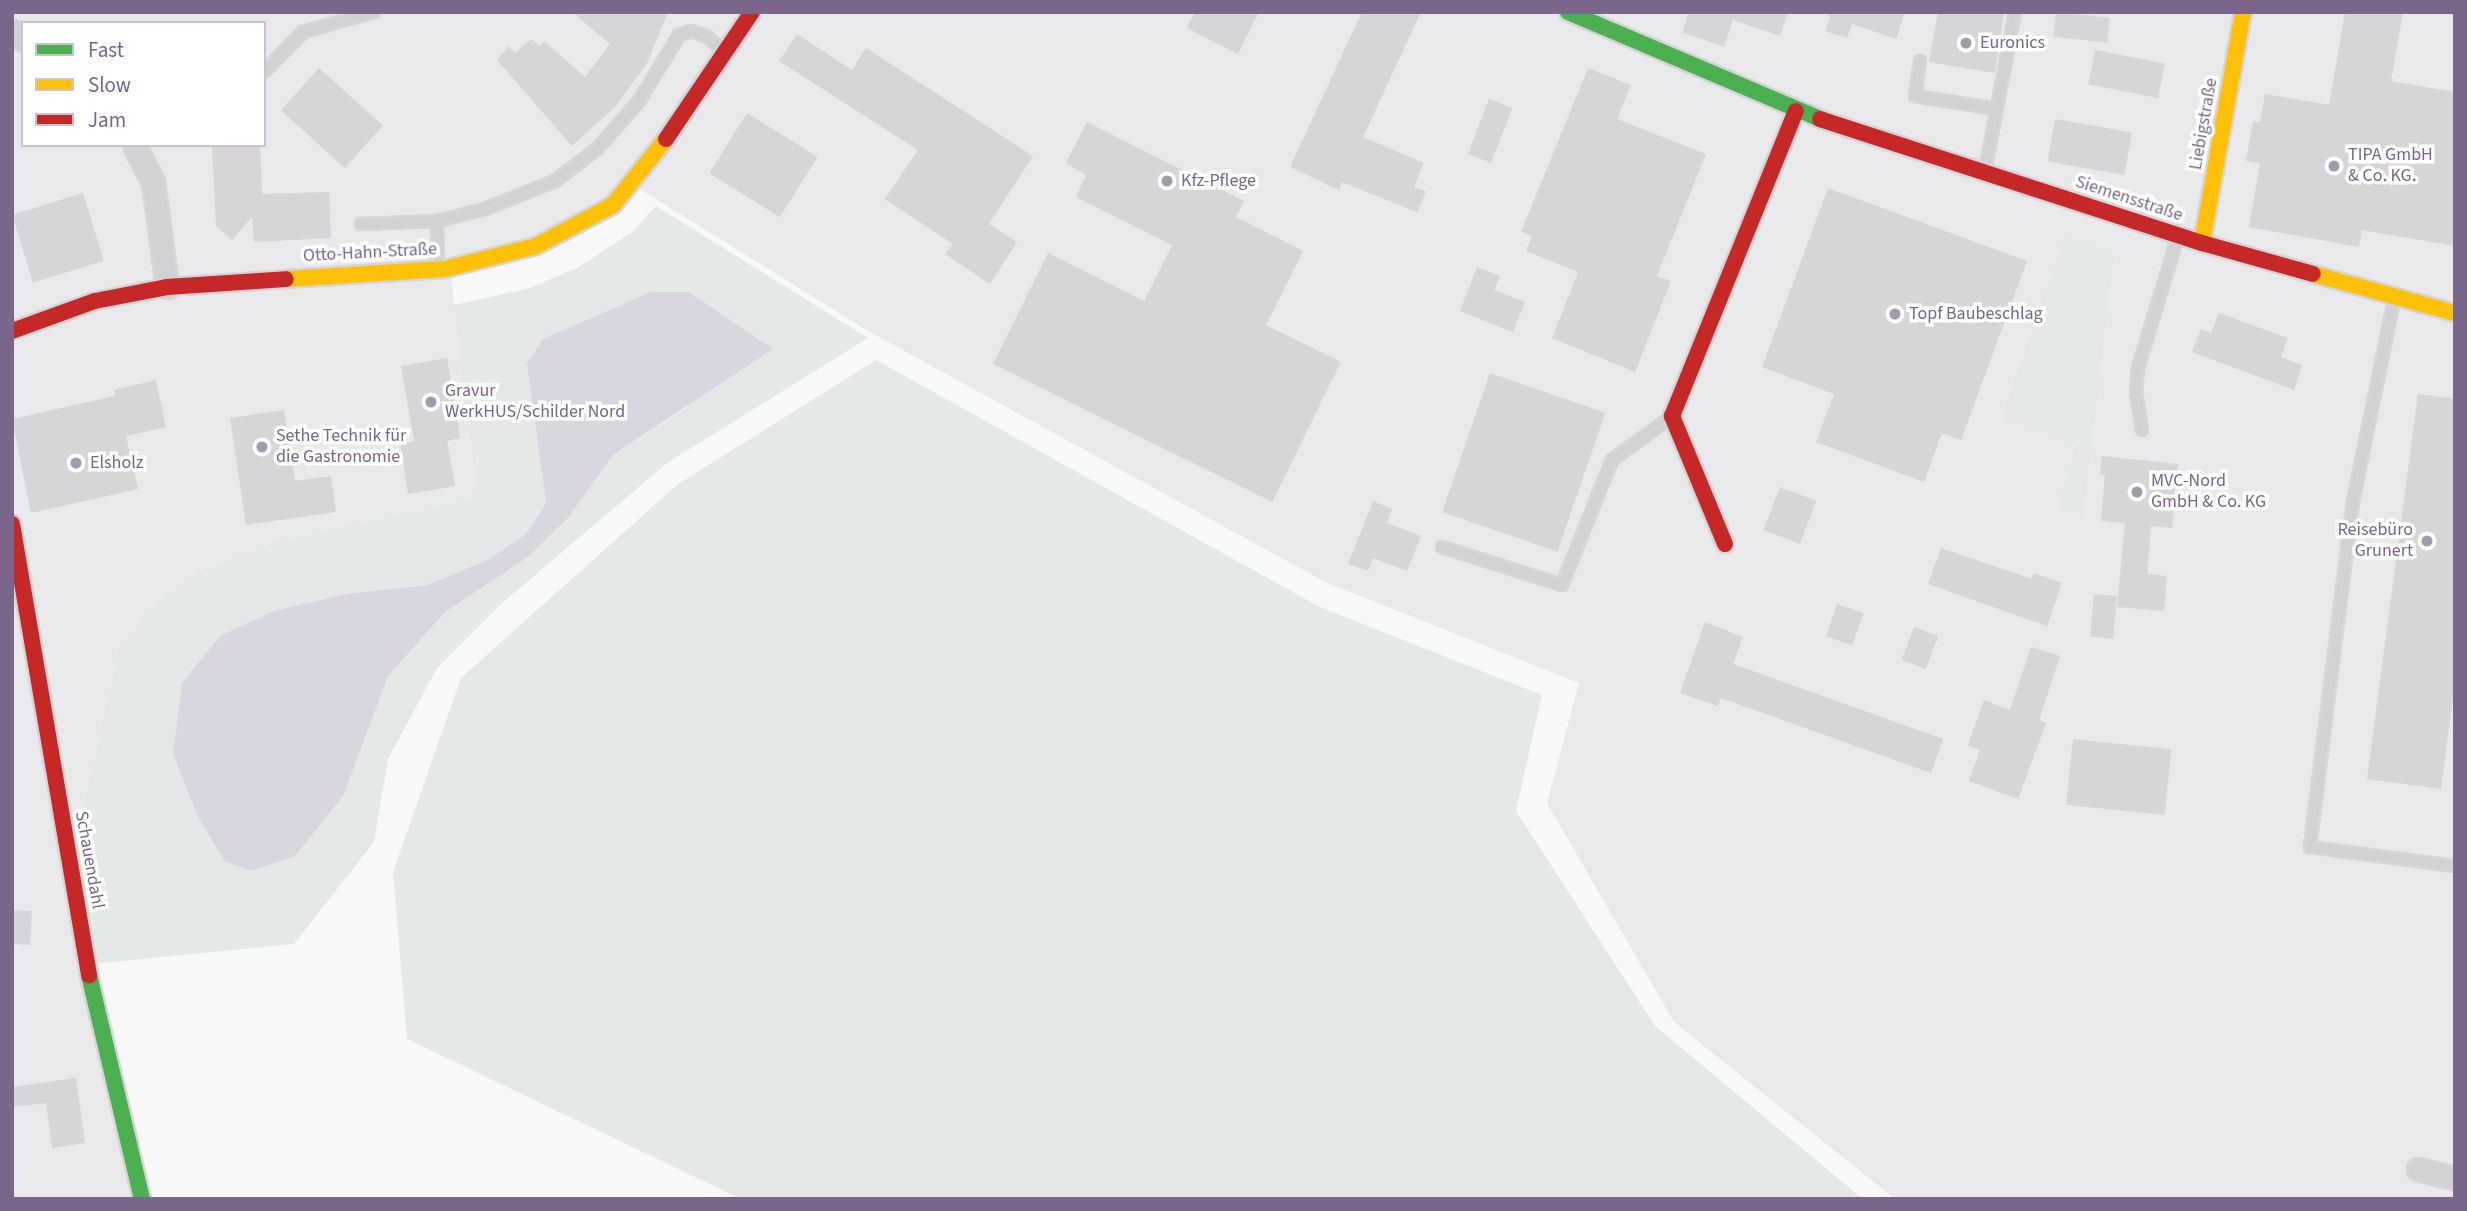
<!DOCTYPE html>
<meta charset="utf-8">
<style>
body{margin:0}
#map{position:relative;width:2467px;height:1211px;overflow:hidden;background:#f8f8f8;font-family:"Source Sans 3",sans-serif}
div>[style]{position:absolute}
.built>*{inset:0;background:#e9e8ea}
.green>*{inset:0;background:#e4e9e8}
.water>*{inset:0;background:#d9d6e0}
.building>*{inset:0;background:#d6d5d7;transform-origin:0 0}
.roads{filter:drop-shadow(2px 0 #d6d5d7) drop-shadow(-2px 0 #d6d5d7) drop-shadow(0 2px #d6d5d7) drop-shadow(0 -2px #d6d5d7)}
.lane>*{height:10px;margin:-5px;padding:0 5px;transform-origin:5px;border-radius:5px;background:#d2d1d3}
.street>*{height:21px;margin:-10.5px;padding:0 10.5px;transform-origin:10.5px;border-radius:10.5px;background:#d2d1d3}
.fast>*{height:16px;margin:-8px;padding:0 8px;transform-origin:8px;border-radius:8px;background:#4caf50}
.slow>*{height:16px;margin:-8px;padding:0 8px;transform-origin:8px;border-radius:8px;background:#ffc107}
.jam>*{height:16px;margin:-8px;padding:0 8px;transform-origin:8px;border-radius:8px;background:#c62828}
.dots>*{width:19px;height:19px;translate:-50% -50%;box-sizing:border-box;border:4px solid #fff;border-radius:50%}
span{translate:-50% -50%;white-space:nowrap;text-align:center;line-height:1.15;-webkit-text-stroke:7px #fff;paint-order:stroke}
.poi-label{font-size:18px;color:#79668a}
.left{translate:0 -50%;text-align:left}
.right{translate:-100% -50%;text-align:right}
.street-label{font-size:18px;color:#79668a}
.frame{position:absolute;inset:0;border:14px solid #79668a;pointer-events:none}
.legend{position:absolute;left:21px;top:21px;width:245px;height:126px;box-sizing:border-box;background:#fff;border:2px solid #c9c2d0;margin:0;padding:9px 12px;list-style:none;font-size:21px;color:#79668a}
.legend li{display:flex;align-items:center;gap:14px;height:35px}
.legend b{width:35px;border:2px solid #c9c2d0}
</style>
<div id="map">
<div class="built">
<i style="clip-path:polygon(evenodd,12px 12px,2455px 12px,2455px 1199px,1895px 1199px,1674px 1022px,1547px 803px,1579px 683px,1325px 582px,868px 331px,622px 178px,607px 196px,532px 236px,449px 260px,477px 497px,275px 542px,206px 568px,93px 964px,151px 1199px,12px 1199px,12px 12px,23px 23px,264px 23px,264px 145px,23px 145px,23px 23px)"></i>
</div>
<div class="green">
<i style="clip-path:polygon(evenodd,656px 206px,868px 338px,667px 463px,501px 604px,437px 668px,388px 759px,374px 842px,294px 944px,93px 964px,82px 816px,119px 652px,153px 606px,206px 568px,275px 542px,477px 497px,454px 305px,530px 288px,579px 267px,632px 232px,656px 206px,528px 363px,687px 407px,613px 455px,569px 517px,528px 557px,445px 611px,224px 861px,197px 815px,173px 754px,347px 594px,427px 585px,487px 560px,526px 534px,546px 503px,528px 363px)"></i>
<i style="clip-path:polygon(2065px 235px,2114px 252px,2083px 516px,2058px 507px,2076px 445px,2002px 417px)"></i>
<i style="clip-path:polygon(876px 360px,1318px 606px,1542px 695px,1516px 811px,1655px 1026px,1863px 1199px,741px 1199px,407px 1039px,393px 872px,461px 678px,678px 484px)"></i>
</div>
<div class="water">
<i style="clip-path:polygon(651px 292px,689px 292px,773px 349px,613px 455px,569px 517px,528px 557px,445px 612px,388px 676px,343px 796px,295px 856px,251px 871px,224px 861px,197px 815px,173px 754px,182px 683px,220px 636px,274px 611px,346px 594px,427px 585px,487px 560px,526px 534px,546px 503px,527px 363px,543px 339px)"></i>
</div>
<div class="building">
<i style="clip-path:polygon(572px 12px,668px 12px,647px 63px,616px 106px,572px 146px,497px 60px,509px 46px,515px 53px,531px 39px,540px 46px,544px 41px,585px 77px,610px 44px)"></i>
<i style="clip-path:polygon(1195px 12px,1259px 12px,1238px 54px,1187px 28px)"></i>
<i style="clip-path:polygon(1362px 12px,1421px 12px,1363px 137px,1424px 163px,1414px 187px,1426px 192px,1417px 212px,1342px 182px,1339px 190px,1290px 167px)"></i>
<i style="clip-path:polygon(1689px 12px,1788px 12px,1780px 36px,1733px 20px,1724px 47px,1682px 32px)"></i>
<i style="clip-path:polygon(1827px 12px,1905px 12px,1896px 39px,1852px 24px,1847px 38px,1825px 31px,1830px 17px)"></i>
<i style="clip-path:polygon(1938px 12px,2004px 12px,1995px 73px,1929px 62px)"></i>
<i style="left:2056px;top:12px;width:54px;height:25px;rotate:6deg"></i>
<i style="clip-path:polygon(2345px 12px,2403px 12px,2391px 81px,2455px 92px,2455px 246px,2362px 230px,2359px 247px,2249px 227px,2260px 163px,2246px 161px,2253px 121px,2260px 122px,2265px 94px,2329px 105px)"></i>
<i style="clip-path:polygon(797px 34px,852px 70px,866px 48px,1033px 156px,989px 224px,1017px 242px,990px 284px,945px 254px,953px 244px,885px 199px,918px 150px,779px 61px)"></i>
<i style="left:2095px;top:50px;width:71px;height:35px;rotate:11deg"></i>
<i style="left:319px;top:68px;width:86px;height:57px;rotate:42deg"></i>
<i style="clip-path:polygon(1588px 68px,1631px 85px,1617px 119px,1706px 154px,1657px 276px,1671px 281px,1635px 372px,1552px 338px,1578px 272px,1526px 251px,1532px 236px,1521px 232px)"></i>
<i style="left:1489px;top:99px;width:25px;height:59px;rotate:21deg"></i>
<i style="left:747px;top:113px;width:83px;height:71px;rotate:32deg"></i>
<i style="left:2055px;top:119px;width:78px;height:43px;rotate:10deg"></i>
<i style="clip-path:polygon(1087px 122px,1244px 201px,1236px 217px,1303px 251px,1266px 325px,1341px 362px,1272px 502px,993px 364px,1048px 253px,1144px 301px,1172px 245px,1076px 197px,1086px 175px,1066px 163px)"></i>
<i style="clip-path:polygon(212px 145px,260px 145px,262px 194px,329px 192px,331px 238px,254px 242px,252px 217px,232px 240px,216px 226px)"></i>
<i style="clip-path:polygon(1828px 188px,2027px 261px,1961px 440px,1942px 433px,1924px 482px,1816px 442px,1834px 394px,1762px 367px)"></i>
<i style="left:83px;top:193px;width:71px;height:74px;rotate:73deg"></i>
<i style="clip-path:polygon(1477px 267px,1500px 276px,1494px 290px,1525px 302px,1513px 332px,1460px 311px)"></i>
<i style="clip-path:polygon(2219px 313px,2288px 338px,2281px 357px,2302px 365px,2294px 390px,2192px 352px,2201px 329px,2211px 333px)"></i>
<i style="clip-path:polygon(447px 358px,460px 438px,447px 441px,455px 486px,408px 494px,400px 444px,414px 441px,401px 366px)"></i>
<i style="left:1490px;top:373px;width:122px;height:147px;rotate:19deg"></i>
<i style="clip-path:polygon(156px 380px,166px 427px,126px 436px,138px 489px,31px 513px,12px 419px,115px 396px,114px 390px)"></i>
<i style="clip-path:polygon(2418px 394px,2455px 399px,2455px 682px,2441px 789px,2367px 779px)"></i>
<i style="clip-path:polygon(284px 410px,295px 481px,331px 476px,336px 512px,246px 525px,230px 418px)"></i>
<i style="clip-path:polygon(2102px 456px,2178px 464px,2172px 528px,2151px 526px,2147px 574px,2167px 576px,2164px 611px,2117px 607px,2125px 523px,2101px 521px,2105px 475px,2100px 474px)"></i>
<i style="left:1780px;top:487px;width:39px;height:46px;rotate:21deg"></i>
<i style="clip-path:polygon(1373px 501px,1392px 509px,1387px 523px,1421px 536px,1407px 571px,1373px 558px,1368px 571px,1348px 564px)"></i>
<i style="clip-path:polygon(1941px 548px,2032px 579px,2034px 573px,2062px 583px,2047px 626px,1928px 584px)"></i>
<i style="left:2094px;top:594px;width:23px;height:43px;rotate:5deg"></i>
<i style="left:1837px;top:604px;width:28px;height:34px;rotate:19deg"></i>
<i style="clip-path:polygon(1705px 622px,1743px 637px,1733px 664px,1943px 739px,1931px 773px,1721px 698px,1718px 706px,1680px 693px)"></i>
<i style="left:1914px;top:627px;width:26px;height:35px;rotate:21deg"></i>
<i style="clip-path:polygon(2031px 647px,2060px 656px,2039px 720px,2046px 723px,2018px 799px,1969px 781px,1980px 750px,1968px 745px,1984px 700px,2010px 710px)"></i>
<i style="left:2073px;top:739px;width:99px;height:66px;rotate:6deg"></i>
<i style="left:12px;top:910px;width:20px;height:34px;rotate:3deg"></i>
<i style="clip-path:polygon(76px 1078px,85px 1143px,52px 1148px,46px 1103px,12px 1107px,12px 1087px)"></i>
</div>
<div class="roads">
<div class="lane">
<i style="left:1920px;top:61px;width:35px;rotate:98deg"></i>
<i style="left:1915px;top:96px;width:83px;rotate:9deg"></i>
<i style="left:264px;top:72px;width:56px;rotate:-45.7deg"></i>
<i style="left:303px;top:32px;width:74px;rotate:-15.7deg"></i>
<i style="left:1985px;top:171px;width:162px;rotate:-79.3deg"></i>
<i style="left:361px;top:224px;width:76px;rotate:-2.3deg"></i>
<i style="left:438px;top:266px;width:45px;rotate:-91.3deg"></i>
<i style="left:437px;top:221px;width:49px;rotate:-14deg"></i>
<i style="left:485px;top:209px;width:75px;rotate:-21.8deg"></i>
<i style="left:555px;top:181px;width:53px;rotate:-37.3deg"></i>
<i style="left:597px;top:149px;width:64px;rotate:-48.8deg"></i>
<i style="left:639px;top:101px;width:77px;rotate:-58.8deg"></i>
<i style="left:679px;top:35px;width:13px;rotate:-18deg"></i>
<i style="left:691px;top:31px;width:16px;rotate:18deg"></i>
<i style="left:706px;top:36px;width:25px;rotate:40deg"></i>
<i style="left:2394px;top:300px;width:205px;rotate:101.5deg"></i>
<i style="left:2353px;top:501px;width:349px;rotate:97.1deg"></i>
<i style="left:2310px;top:847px;width:146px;rotate:7.5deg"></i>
<i style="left:2142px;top:430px;width:36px;rotate:-99deg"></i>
<i style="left:2136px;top:394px;width:26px;rotate:-86deg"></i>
<i style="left:2138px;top:368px;width:138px;rotate:-73.1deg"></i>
<i style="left:1442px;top:547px;width:126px;rotate:17.6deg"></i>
<i style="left:1562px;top:585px;width:135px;rotate:-68.2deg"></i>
<i style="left:1612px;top:460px;width:72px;rotate:-35.9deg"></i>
</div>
<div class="street">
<i style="left:12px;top:31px;width:14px;rotate:39deg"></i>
<i style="left:134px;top:145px;width:42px;rotate:62.8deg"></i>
<i style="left:153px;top:182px;width:106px;rotate:82.4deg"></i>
<i style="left:2418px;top:1169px;width:38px;rotate:14deg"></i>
</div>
<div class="fast">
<i style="left:1568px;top:12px;width:274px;rotate:23deg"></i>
<i style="left:89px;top:975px;width:230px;rotate:76.7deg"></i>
</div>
<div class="slow">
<i style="left:2202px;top:243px;width:235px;rotate:-79.9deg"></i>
<i style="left:2313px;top:274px;width:147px;rotate:15.4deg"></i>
<i style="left:286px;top:279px;width:159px;rotate:-3.6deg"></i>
<i style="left:445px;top:269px;width:94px;rotate:-14.2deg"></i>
<i style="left:536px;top:246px;width:87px;rotate:-28deg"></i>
<i style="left:613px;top:205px;width:85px;rotate:-51.2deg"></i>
</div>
<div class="jam">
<i style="left:1820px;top:119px;width:402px;rotate:18deg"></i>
<i style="left:2202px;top:243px;width:115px;rotate:15.6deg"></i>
<i style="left:666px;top:139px;width:153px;rotate:-55.9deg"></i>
<i style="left:12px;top:331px;width:88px;rotate:-19.9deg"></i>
<i style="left:95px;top:301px;width:73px;rotate:-11deg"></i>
<i style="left:167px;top:287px;width:119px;rotate:-3.8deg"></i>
<i style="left:12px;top:524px;width:458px;rotate:80.3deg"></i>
<i style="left:1725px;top:544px;width:139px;rotate:-112.5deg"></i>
<i style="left:1672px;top:416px;width:329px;rotate:-67.9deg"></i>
</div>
</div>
<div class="dots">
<i style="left:1966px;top:43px;background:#a599b0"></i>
<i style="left:2334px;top:166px;background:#a599b0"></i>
<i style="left:1167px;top:181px;background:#a599b0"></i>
<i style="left:1895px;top:314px;background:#a599b0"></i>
<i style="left:431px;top:402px;background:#a599b0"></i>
<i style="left:262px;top:447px;background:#a599b0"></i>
<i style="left:76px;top:463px;background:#a599b0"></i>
<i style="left:2137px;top:492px;background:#a599b0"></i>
<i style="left:2427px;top:541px;background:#a599b0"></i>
</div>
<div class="poi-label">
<span class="left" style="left:1980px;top:43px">Euronics</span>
<span class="left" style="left:2348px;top:166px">TIPA GmbH<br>&amp; Co. KG.</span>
<span class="left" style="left:1181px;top:181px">Kfz-Pflege</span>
<span class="left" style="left:1909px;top:314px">Topf Baubeschlag</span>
<span class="left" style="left:445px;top:402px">Gravur<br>WerkHUS/Schilder Nord</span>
<span class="left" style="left:276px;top:447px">Sethe Technik für<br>die Gastronomie</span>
<span class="left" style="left:90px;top:463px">Elsholz</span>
<span class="left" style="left:2151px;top:492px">MVC-Nord<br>GmbH &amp; Co. KG</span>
<span class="right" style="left:2413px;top:541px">Reisebüro<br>Grunert</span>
</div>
<div class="street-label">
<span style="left:2204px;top:124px;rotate:-80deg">Liebigstraße</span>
<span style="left:2129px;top:199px;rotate:18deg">Siemensstraße</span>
<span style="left:370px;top:253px;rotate:-3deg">Otto-Hahn-Straße</span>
<span style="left:89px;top:860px;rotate:80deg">Schauendahl</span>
</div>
<div class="frame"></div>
<ul class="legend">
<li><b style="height:9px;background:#4caf50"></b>Fast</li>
<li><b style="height:9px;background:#ffc107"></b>Slow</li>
<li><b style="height:9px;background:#c62828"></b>Jam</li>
</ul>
</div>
